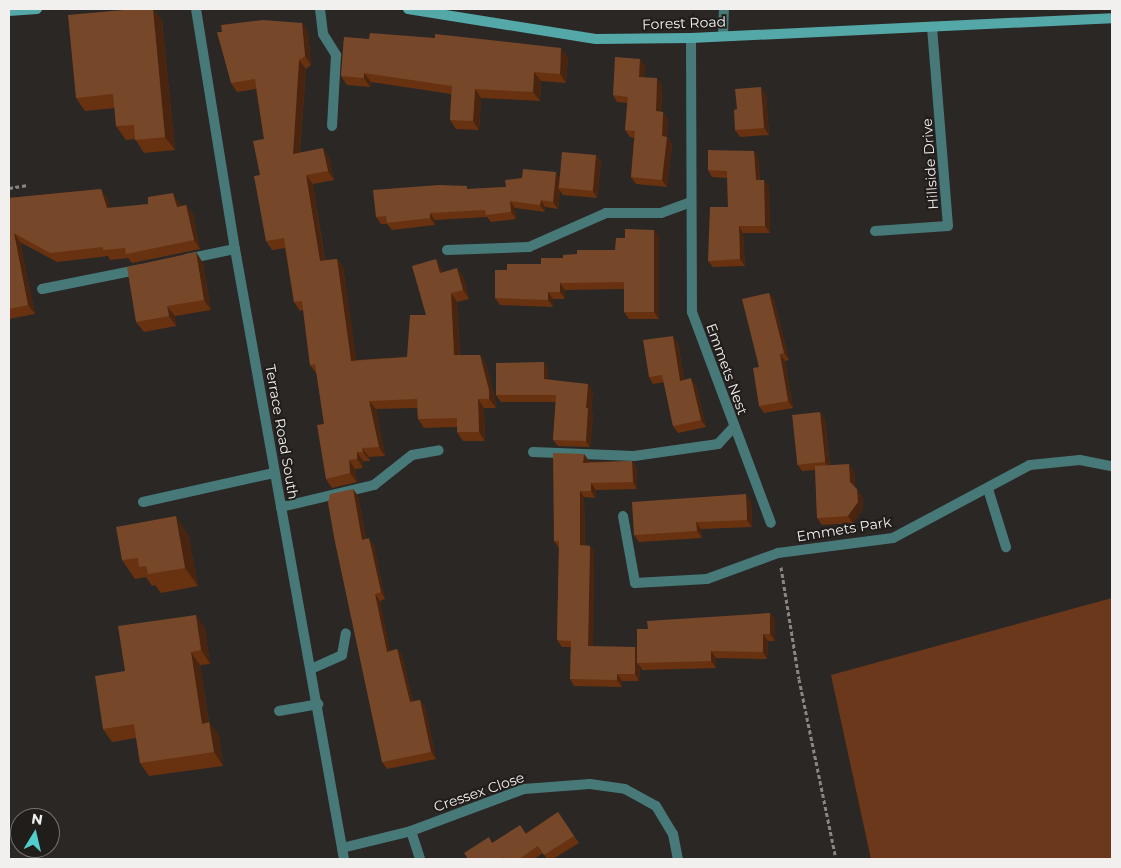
<!DOCTYPE html>
<style>
body{margin:0}
#map{position:relative;width:1121px;height:868px;overflow:hidden;background:#2a2725;font-family:Montserrat,sans-serif}
div>[style]{position:absolute}
.green>*{inset:0;background:#6c381c}
.path>*{height:3px;margin-top:-1.5px;transform-origin:0;background:repeating-linear-gradient(90deg,#898685 0 4px,transparent 0 6.5px)}
.service>*{height:10px;margin:-5px;padding:0 5px;transform-origin:5px;border-radius:5px;background:#487979}
.minor>*{height:10px;margin:-5px;padding:0 5px;transform-origin:5px;border-radius:5px;background:#487979}
.tertiary>*{height:10px;margin:-5px;padding:0 5px;transform-origin:5px;border-radius:5px;background:#487979}
.secondary>*{height:10px;margin:-5px;padding:0 5px;transform-origin:5px;border-radius:5px;background:#54a8a8}
.wall>*{inset:0;background:#683211}
.shaded-wall>*{inset:0;background:#49250f}
.building>*{inset:0;background:#774729;transform-origin:0 0}
span{translate:-50% -50%;white-space:nowrap;text-align:center;line-height:1.15;-webkit-text-stroke:4px #211d1b;paint-order:stroke}
.street-label{font-size:14px;color:#f2f0ef}
.frame{position:absolute;inset:0;border:10px solid #f2f0ef;pointer-events:none}
.north{position:absolute;left:10px;top:808px;width:50px;height:50px;box-sizing:border-box;background:#211d1b;border:1px solid #757170;border-radius:50%;rotate:9deg;font-size:14px;font-weight:700;line-height:20px;text-align:center;color:#f2f0ef}
.north::after{content:'';display:block;margin:auto;width:18px;height:22px;background:#52cdcd;clip-path:polygon(50% 0,100% 100%,50% 72%,0 100%)}
</style>
<div id="map">
<div class="green">
<i style="clip-path:polygon(1112px 598px,1112px 859px,871px 859px,831px 675px)"></i>
</div>
<div class="path">
<i style="left:9px;top:188px;width:19px;rotate:-9deg"></i>
<i style="left:781px;top:567px;width:113px;rotate:80.9deg"></i>
<i style="left:799px;top:679px;width:184px;rotate:78.4deg"></i>
</div>
<div class="service">
<i style="left:320px;top:9px;width:25px;rotate:83deg"></i>
<i style="left:323px;top:34px;width:25px;rotate:58deg"></i>
<i style="left:336px;top:55px;width:71px;rotate:93.2deg"></i>
<i style="left:187px;top:259px;width:49px;rotate:-11.8deg"></i>
<i style="left:42px;top:289px;width:101px;rotate:-11.4deg"></i>
<i style="left:988px;top:489px;width:61px;rotate:72.8deg"></i>
<i style="left:143px;top:502px;width:134px;rotate:-12.5deg"></i>
<i style="left:281px;top:507px;width:96px;rotate:-13.3deg"></i>
<i style="left:374px;top:485px;width:48px;rotate:-38.3deg"></i>
<i style="left:412px;top:455px;width:27px;rotate:-10deg"></i>
<i style="left:311px;top:669px;width:34px;rotate:-24deg"></i>
<i style="left:342px;top:655px;width:22px;rotate:-80deg"></i>
<i style="left:279px;top:711px;width:40px;rotate:-10deg"></i>
</div>
<div class="minor">
<i style="left:723px;top:36px;width:27px;rotate:-88deg"></i>
<i style="left:691px;top:38px;width:274px;rotate:89.8deg"></i>
<i style="left:692px;top:312px;width:225px;rotate:69.5deg"></i>
<i style="left:875px;top:231px;width:73px;rotate:-3.9deg"></i>
<i style="left:948px;top:226px;width:200px;rotate:-94.6deg"></i>
<i style="left:447px;top:250px;width:82px;rotate:-2.1deg"></i>
<i style="left:529px;top:247px;width:84px;rotate:-23.8deg"></i>
<i style="left:606px;top:213px;width:55px"></i>
<i style="left:661px;top:213px;width:32px;rotate:-20deg"></i>
<i style="left:533px;top:452px;width:101px;rotate:2.3deg"></i>
<i style="left:634px;top:456px;width:85px;rotate:-8.1deg"></i>
<i style="left:718px;top:444px;width:22px;rotate:-47deg"></i>
<i style="left:623px;top:516px;width:68px;rotate:79.8deg"></i>
<i style="left:635px;top:583px;width:72px;rotate:-3.2deg"></i>
<i style="left:707px;top:579px;width:76px;rotate:-20.1deg"></i>
<i style="left:778px;top:553px;width:116px;rotate:-7.4deg"></i>
<i style="left:893px;top:538px;width:155px;rotate:-28.1deg"></i>
<i style="left:1030px;top:465px;width:50px;rotate:-5.7deg"></i>
<i style="left:1080px;top:460px;width:33px;rotate:11deg"></i>
<i style="left:411px;top:831px;width:29px;rotate:72deg"></i>
<i style="left:342px;top:848px;width:71px;rotate:-13.8deg"></i>
<i style="left:411px;top:831px;width:121px;rotate:-20.4deg"></i>
<i style="left:524px;top:789px;width:66px;rotate:-4.3deg"></i>
<i style="left:590px;top:784px;width:35px;rotate:8deg"></i>
<i style="left:625px;top:789px;width:35px;rotate:29deg"></i>
<i style="left:656px;top:806px;width:33px;rotate:59deg"></i>
<i style="left:673px;top:834px;width:25px;rotate:79deg"></i>
</div>
<div class="tertiary">
<i style="left:196px;top:9px;width:243px;rotate:80.8deg"></i>
<i style="left:235px;top:249px;width:620px;rotate:79.87deg"></i>
</div>
<div class="secondary">
<i style="left:408px;top:9px;width:190px;rotate:9.1deg"></i>
<i style="left:596px;top:39px;width:95px;rotate:-0.6deg"></i>
<i style="left:691px;top:38px;width:421px;rotate:-2.7deg"></i>
<i style="left:9px;top:11px;width:28px;rotate:-4deg"></i>
</div>
<div class="wall">
<i style="clip-path:polygon(162px 20px,175px 150px,144px 153px,135px 139px,126px 140px,116px 126px,115px 108px,85px 111px,76px 98px)"></i>
<i style="clip-path:polygon(302px 23px,308px 32px,311px 65px,306px 69px,300px 153px,329px 157px,334px 180px,313px 184px,325px 260px,337px 259px,343px 267px,356px 360px,407px 357px,426px 315px,442px 268px,443px 272px,464px 277px,469px 299px,457px 302px,460px 355px,480px 355px,486px 364px,495px 398px,496px 408px,484px 408px,485px 441px,463px 441px,457px 432px,457px 427px,424px 428px,418px 419px,417px 408px,376px 409px,385px 456px,369px 457px,370px 461px,363px 461px,363px 468px,355px 469px,357px 482px,332px 488px,326px 479px,324px 424px,317px 374px,310px 365px,303px 310px,300px 311px,294px 302px,285px 248px,272px 250px,266px 241px,260px 175px,264px 139px,256px 89px,237px 92px,231px 83px)"></i>
<i style="clip-path:polygon(344px 37px,568px 57px,566px 83px,541px 81px,540px 101px,481px 98px,479px 130px,456px 129px,450px 120px,451px 94px,371px 82px,370px 87px,347px 85px,341px 76px)"></i>
<i style="clip-path:polygon(645px 66px,644px 78px,662px 85px,661px 112px,663px 112px,668px 119px,667px 137px,672px 144px,667px 187px,636px 184px,631px 177px,634px 138px,630px 137px,625px 130px,627px 103px,617px 102px,613px 95px)"></i>
<i style="clip-path:polygon(766px 94px,769px 135px,740px 137px,735px 130px,737px 109px)"></i>
<i style="clip-path:polygon(596px 155px,601px 162px,597px 198px,563px 195px,560px 191px,558px 209px,545px 207px,545px 212px,515px 208px,516px 219px,491px 222px,487px 217px,435px 220px,435px 225px,392px 230px,387px 224px,381px 224px,376px 217px,469px 189px,506px 187px,560px 176px)"></i>
<i style="clip-path:polygon(758px 157px,760px 180px,764px 180px,769px 187px,770px 233px,743px 233px,745px 266px,713px 267px,708px 261px,728px 207px,727px 178px,712px 177px,708px 170px)"></i>
<i style="clip-path:polygon(101px 189px,107px 198px,110px 208px,180px 203px,181px 206px,186px 205px,193px 214px,200px 249px,132px 263px,128px 258px,110px 260px,108px 256px,57px 262px,20px 242px,35px 314px,9px 319px,9px 198px)"></i>
<i style="clip-path:polygon(654px 230px,659px 237px,659px 319px,629px 319px,624px 312px,624px 289px,565px 290px,565px 299px,553px 299px,553px 307px,500px 305px,495px 298px,507px 270px,541px 264px,577px 254px,615px 250px,625px 238px)"></i>
<i style="clip-path:polygon(196px 252px,203px 263px,211px 310px,175px 316px,176px 326px,144px 332px,136px 322px)"></i>
<i style="clip-path:polygon(769px 293px,774px 300px,789px 360px,785px 361px,793px 408px,764px 413px,759px 406px,759px 367px)"></i>
<i style="clip-path:polygon(678px 343px,684px 380px,696px 385px,706px 427px,678px 433px,673px 426px,664px 382px,653px 384px,649px 377px)"></i>
<i style="clip-path:polygon(544px 362px,548px 369px,548px 379px,593px 390px,591px 411px,593px 414px,590px 447px,558px 446px,553px 440px,556px 402px,501px 402px,496px 395px)"></i>
<i style="clip-path:polygon(820px 412px,825px 419px,830px 465px,854px 471px,855px 487px,862px 496px,863px 509px,853px 523px,822px 525px,817px 518px,815px 470px,802px 471px,797px 464px)"></i>
<i style="clip-path:polygon(584px 454px,589px 461px,589px 462px,632px 461px,637px 468px,637px 489px,596px 490px,595px 498px,584px 497px,585px 545px,590px 546px,594px 552px,593px 646px,637px 650px,648px 629px,770px 613px,775px 620px,775px 641px,768px 641px,767px 659px,716px 658px,716px 668px,642px 670px,640px 666px,639px 681px,622px 681px,622px 687px,574px 686px,570px 679px,571px 647px,562px 647px,557px 640px,559px 548px,554px 541px)"></i>
<i style="clip-path:polygon(353px 489px,358px 496px,366px 539px,374px 545px,385px 599px,380px 601px,390px 651px,397px 649px,402px 656px,413px 701px,420px 700px,425px 707px,436px 759px,387px 769px,382px 762px)"></i>
<i style="clip-path:polygon(751px 501px,752px 527px,701px 529px,702px 538px,639px 542px,634px 535px)"></i>
<i style="clip-path:polygon(188px 534px,198px 586px,161px 593px,155px 585px,152px 586px,146px 577px,135px 579px,122px 560px)"></i>
<i style="clip-path:polygon(205px 628px,210px 664px,200px 665px,209px 722px,219px 736px,223px 766px,149px 776px,140px 763px,136px 738px,112px 742px,103px 729px)"></i>
<i style="clip-path:polygon(558px 812px,579px 843px,553px 859px,547px 859px,543px 853px,534px 859px,468px 859px,493px 843px,526px 833px)"></i>
</div>
<div class="shaded-wall">
<i style="clip-path:polygon(153px 9px,154px 9px,162px 20px,175px 150px,165px 137px)"></i>
<i style="clip-path:polygon(302px 23px,308px 32px,311px 65px,305px 56px)"></i>
<i style="clip-path:polygon(561px 48px,568px 57px,566px 83px,560px 74px)"></i>
<i style="clip-path:polygon(640px 59px,645px 66px,644px 84px,639px 77px)"></i>
<i style="clip-path:polygon(299px 60px,306px 69px,299px 163px,293px 154px)"></i>
<i style="clip-path:polygon(534px 72px,541px 81px,540px 101px,533px 92px)"></i>
<i style="clip-path:polygon(364px 73px,371px 82px,370px 87px,364px 78px)"></i>
<i style="clip-path:polygon(657px 78px,662px 85px,661px 118px,656px 111px)"></i>
<i style="clip-path:polygon(761px 87px,766px 94px,769px 135px,764px 128px)"></i>
<i style="clip-path:polygon(475px 89px,481px 98px,479px 130px,473px 121px)"></i>
<i style="clip-path:polygon(663px 112px,668px 119px,667px 137px,672px 144px,667px 187px,662px 180px,662px 136px)"></i>
<i style="clip-path:polygon(323px 148px,329px 157px,334px 180px,328px 171px)"></i>
<i style="clip-path:polygon(754px 151px,758px 157px,760px 187px,756px 180px)"></i>
<i style="clip-path:polygon(596px 155px,601px 162px,597px 198px,593px 191px)"></i>
<i style="clip-path:polygon(556px 172px,561px 179px,558px 188px,560px 191px,558px 209px,553px 202px)"></i>
<i style="clip-path:polygon(306px 175px,313px 184px,326px 270px,320px 261px)"></i>
<i style="clip-path:polygon(764px 180px,769px 187px,770px 233px,765px 226px)"></i>
<i style="clip-path:polygon(101px 189px,107px 198px,114px 217px,107px 208px)"></i>
<i style="clip-path:polygon(173px 193px,180px 203px,184px 216px,177px 207px)"></i>
<i style="clip-path:polygon(541px 200px,545px 207px,545px 212px,540px 205px)"></i>
<i style="clip-path:polygon(510px 201px,515px 208px,516px 219px,511px 212px)"></i>
<i style="clip-path:polygon(186px 205px,193px 214px,200px 249px,194px 240px)"></i>
<i style="clip-path:polygon(430px 213px,435px 220px,435px 225px,430px 218px)"></i>
<i style="clip-path:polygon(739px 226px,743px 233px,745px 266px,740px 259px)"></i>
<i style="clip-path:polygon(654px 230px,659px 237px,659px 319px,654px 312px)"></i>
<i style="clip-path:polygon(14px 233px,20px 242px,35px 314px,28px 305px)"></i>
<i style="clip-path:polygon(196px 252px,203px 263px,211px 310px,204px 300px)"></i>
<i style="clip-path:polygon(337px 259px,343px 267px,358px 370px,351px 361px)"></i>
<i style="clip-path:polygon(436px 259px,442px 268px,446px 282px,440px 273px)"></i>
<i style="clip-path:polygon(457px 268px,464px 277px,469px 299px,463px 290px)"></i>
<i style="clip-path:polygon(560px 283px,565px 290px,565px 299px,560px 292px)"></i>
<i style="clip-path:polygon(548px 292px,553px 299px,553px 307px,548px 300px)"></i>
<i style="clip-path:polygon(451px 293px,457px 302px,460px 364px,454px 355px)"></i>
<i style="clip-path:polygon(769px 293px,774px 300px,789px 360px,784px 353px)"></i>
<i style="clip-path:polygon(167px 306px,175px 316px,176px 326px,169px 316px)"></i>
<i style="clip-path:polygon(673px 336px,678px 343px,685px 388px,680px 381px)"></i>
<i style="clip-path:polygon(780px 354px,785px 361px,793px 408px,788px 401px)"></i>
<i style="clip-path:polygon(480px 355px,486px 364px,495px 398px,496px 408px,489px 399px)"></i>
<i style="clip-path:polygon(544px 362px,548px 369px,548px 385px,544px 379px)"></i>
<i style="clip-path:polygon(691px 378px,696px 385px,706px 427px,701px 420px)"></i>
<i style="clip-path:polygon(588px 384px,593px 390px,591px 411px,593px 414px,590px 447px,586px 441px,586px 408px)"></i>
<i style="clip-path:polygon(478px 399px,484px 408px,485px 441px,479px 432px)"></i>
<i style="clip-path:polygon(369px 401px,376px 409px,385px 456px,379px 447px)"></i>
<i style="clip-path:polygon(820px 412px,825px 419px,830px 469px,825px 462px)"></i>
<i style="clip-path:polygon(362px 448px,369px 457px,370px 461px,363px 452px)"></i>
<i style="clip-path:polygon(357px 452px,363px 461px,363px 468px,357px 459px)"></i>
<i style="clip-path:polygon(584px 454px,589px 461px,588px 469px,583px 463px)"></i>
<i style="clip-path:polygon(349px 460px,355px 469px,357px 482px,350px 473px)"></i>
<i style="clip-path:polygon(632px 461px,637px 468px,637px 489px,633px 482px)"></i>
<i style="clip-path:polygon(849px 464px,854px 471px,855px 489px,850px 482px)"></i>
<i style="clip-path:polygon(591px 483px,596px 490px,595px 498px,591px 491px)"></i>
<i style="clip-path:polygon(353px 489px,358px 496px,367px 547px,362px 540px)"></i>
<i style="clip-path:polygon(857px 489px,862px 496px,863px 509px,853px 523px,848px 516px)"></i>
<i style="clip-path:polygon(580px 491px,584px 497px,585px 552px,580px 545px)"></i>
<i style="clip-path:polygon(746px 494px,751px 501px,752px 527px,747px 520px)"></i>
<i style="clip-path:polygon(176px 516px,188px 534px,198px 586px,185px 568px)"></i>
<i style="clip-path:polygon(696px 522px,701px 529px,702px 538px,697px 531px)"></i>
<i style="clip-path:polygon(369px 538px,374px 545px,385px 599px,381px 592px)"></i>
<i style="clip-path:polygon(590px 546px,594px 552px,593px 653px,588px 646px)"></i>
<i style="clip-path:polygon(375px 594px,380px 601px,392px 659px,387px 652px)"></i>
<i style="clip-path:polygon(770px 613px,775px 620px,775px 641px,770px 634px)"></i>
<i style="clip-path:polygon(196px 615px,205px 628px,210px 664px,201px 650px)"></i>
<i style="clip-path:polygon(763px 634px,768px 641px,767px 659px,763px 652px)"></i>
<i style="clip-path:polygon(635px 647px,640px 654px,637px 663px,640px 666px,639px 681px,635px 674px)"></i>
<i style="clip-path:polygon(397px 649px,402px 656px,415px 709px,410px 702px)"></i>
<i style="clip-path:polygon(711px 651px,716px 658px,716px 668px,711px 661px)"></i>
<i style="clip-path:polygon(191px 652px,200px 665px,211px 737px,202px 724px)"></i>
<i style="clip-path:polygon(617px 674px,622px 681px,622px 687px,617px 680px)"></i>
<i style="clip-path:polygon(420px 700px,425px 707px,436px 759px,431px 752px)"></i>
<i style="clip-path:polygon(209px 722px,219px 736px,223px 766px,214px 752px)"></i>
</div>
<div class="building">
<i style="clip-path:polygon(135px 9px,153px 9px,165px 137px,135px 140px,134px 125px,116px 126px,113px 94px,76px 98px,68px 15px)"></i>
<i style="clip-path:polygon(263px 20px,302px 23px,305px 56px,299px 60px,293px 154px,323px 148px,328px 171px,306px 175px,320px 261px,337px 259px,351px 361px,407px 357px,410px 315px,426px 315px,412px 266px,436px 259px,440px 273px,457px 268px,463px 290px,451px 293px,454px 355px,480px 355px,489px 390px,489px 399px,478px 399px,479px 432px,457px 432px,457px 418px,418px 419px,417px 399px,369px 401px,379px 447px,362px 448px,363px 452px,357px 452px,357px 459px,349px 460px,350px 473px,326px 479px,317px 425px,324px 424px,315px 364px,310px 365px,302px 301px,294px 302px,284px 238px,266px 241px,254px 176px,260px 175px,253px 141px,264px 139px,255px 79px,231px 83px,217px 32px,222px 32px,221px 25px)"></i>
<i style="clip-path:polygon(370px 33px,435px 38px,435px 34px,561px 48px,560px 74px,534px 72px,533px 92px,475px 89px,473px 121px,450px 120px,452px 86px,364px 73px,364px 78px,341px 76px,344px 37px,369px 39px)"></i>
<i style="clip-path:polygon(615px 57px,640px 59px,639px 77px,657px 78px,656px 111px,663px 112px,662px 136px,667px 137px,662px 180px,631px 177px,635px 131px,625px 130px,628px 97px,613px 95px)"></i>
<i style="clip-path:polygon(761px 87px,764px 128px,735px 130px,734px 110px,737px 109px,735px 89px)"></i>
<i style="clip-path:polygon(708px 150px,754px 151px,756px 180px,764px 180px,765px 226px,739px 226px,740px 259px,708px 261px,710px 207px,728px 207px,727px 171px,708px 170px)"></i>
<i style="left:562px;top:152px;width:34px;height:36px;rotate:5deg"></i>
<i style="clip-path:polygon(523px 169px,556px 172px,553px 202px,541px 200px,540px 205px,510px 201px,511px 212px,486px 215px,485px 210px,430px 213px,430px 218px,387px 223px,386px 216px,376px 217px,373px 190px,439px 185px,467px 186px,467px 189px,506px 187px,505px 180px,522px 178px)"></i>
<i style="clip-path:polygon(101px 189px,107px 208px,148px 204px,148px 197px,173px 193px,177px 207px,186px 205px,194px 240px,126px 254px,125px 248px,103px 250px,103px 247px,50px 253px,14px 233px,28px 305px,9px 309px,9px 198px)"></i>
<i style="clip-path:polygon(625px 229px,654px 230px,654px 312px,624px 312px,624px 282px,560px 283px,560px 292px,548px 292px,548px 300px,495px 298px,495px 270px,507px 270px,507px 264px,541px 264px,541px 258px,563px 258px,563px 255px,577px 254px,577px 250px,615px 250px,616px 238px,625px 238px)"></i>
<i style="clip-path:polygon(196px 252px,204px 300px,167px 306px,169px 316px,136px 322px,127px 267px)"></i>
<i style="clip-path:polygon(769px 293px,784px 353px,780px 354px,788px 401px,759px 406px,753px 368px,759px 367px,742px 299px)"></i>
<i style="clip-path:polygon(673px 336px,680px 381px,691px 378px,701px 420px,673px 426px,662px 375px,649px 377px,643px 340px)"></i>
<i style="clip-path:polygon(544px 362px,544px 379px,588px 384px,586px 408px,588px 408px,586px 441px,553px 440px,556px 395px,496px 395px,496px 363px)"></i>
<i style="left:820px;top:412px;width:50px;height:28px;rotate:84deg"></i>
<i style="clip-path:polygon(553px 453px,584px 454px,583px 463px,632px 461px,633px 482px,591px 483px,591px 491px,580px 491px,580px 545px,590px 546px,588px 646px,635px 647px,635px 674px,617px 674px,617px 680px,570px 679px,571px 641px,557px 640px,559px 541px,554px 541px)"></i>
<i style="clip-path:polygon(849px 464px,850px 482px,857px 489px,858px 502px,848px 516px,817px 518px,815px 466px)"></i>
<i style="clip-path:polygon(353px 489px,362px 540px,369px 538px,381px 592px,375px 594px,387px 652px,397px 649px,410px 702px,420px 700px,431px 752px,382px 762px,335px 542px,328px 503px,330px 494px)"></i>
<i style="clip-path:polygon(746px 494px,747px 520px,696px 522px,697px 531px,634px 535px,632px 502px)"></i>
<i style="clip-path:polygon(176px 516px,185px 568px,148px 574px,146px 566px,139px 567px,138px 558px,122px 560px,116px 527px)"></i>
<i style="clip-path:polygon(770px 613px,770px 634px,763px 634px,763px 652px,711px 651px,711px 661px,637px 663px,637px 629px,648px 629px,647px 621px)"></i>
<i style="clip-path:polygon(196px 615px,201px 650px,191px 652px,202px 724px,209px 722px,214px 752px,140px 763px,134px 724px,103px 729px,95px 676px,125px 671px,118px 626px)"></i>
<i style="clip-path:polygon(558px 812px,574px 836px,544px 855px,538px 846px,519px 859px,506px 859px,504px 857px,500px 859px,468px 859px,464px 853px,489px 837px,492px 843px,520px 825px,526px 834px)"></i>
</div>
<div class="street-label">
<span style="left:684px;top:23px;rotate:-2deg">Forest Road</span>
<span style="left:930px;top:164px;rotate:-94deg">Hillside Drive</span>
<span style="left:727px;top:369px;rotate:70deg">Emmets Nest</span>
<span style="left:282px;top:432px;rotate:80deg">Terrace Road South</span>
<span style="left:844px;top:529px;rotate:-9deg">Emmets Park</span>
<span style="left:479px;top:792px;rotate:-19deg">Cressex Close</span>
</div>
<div class="frame"></div>
<div class="north">N</div>
</div>
